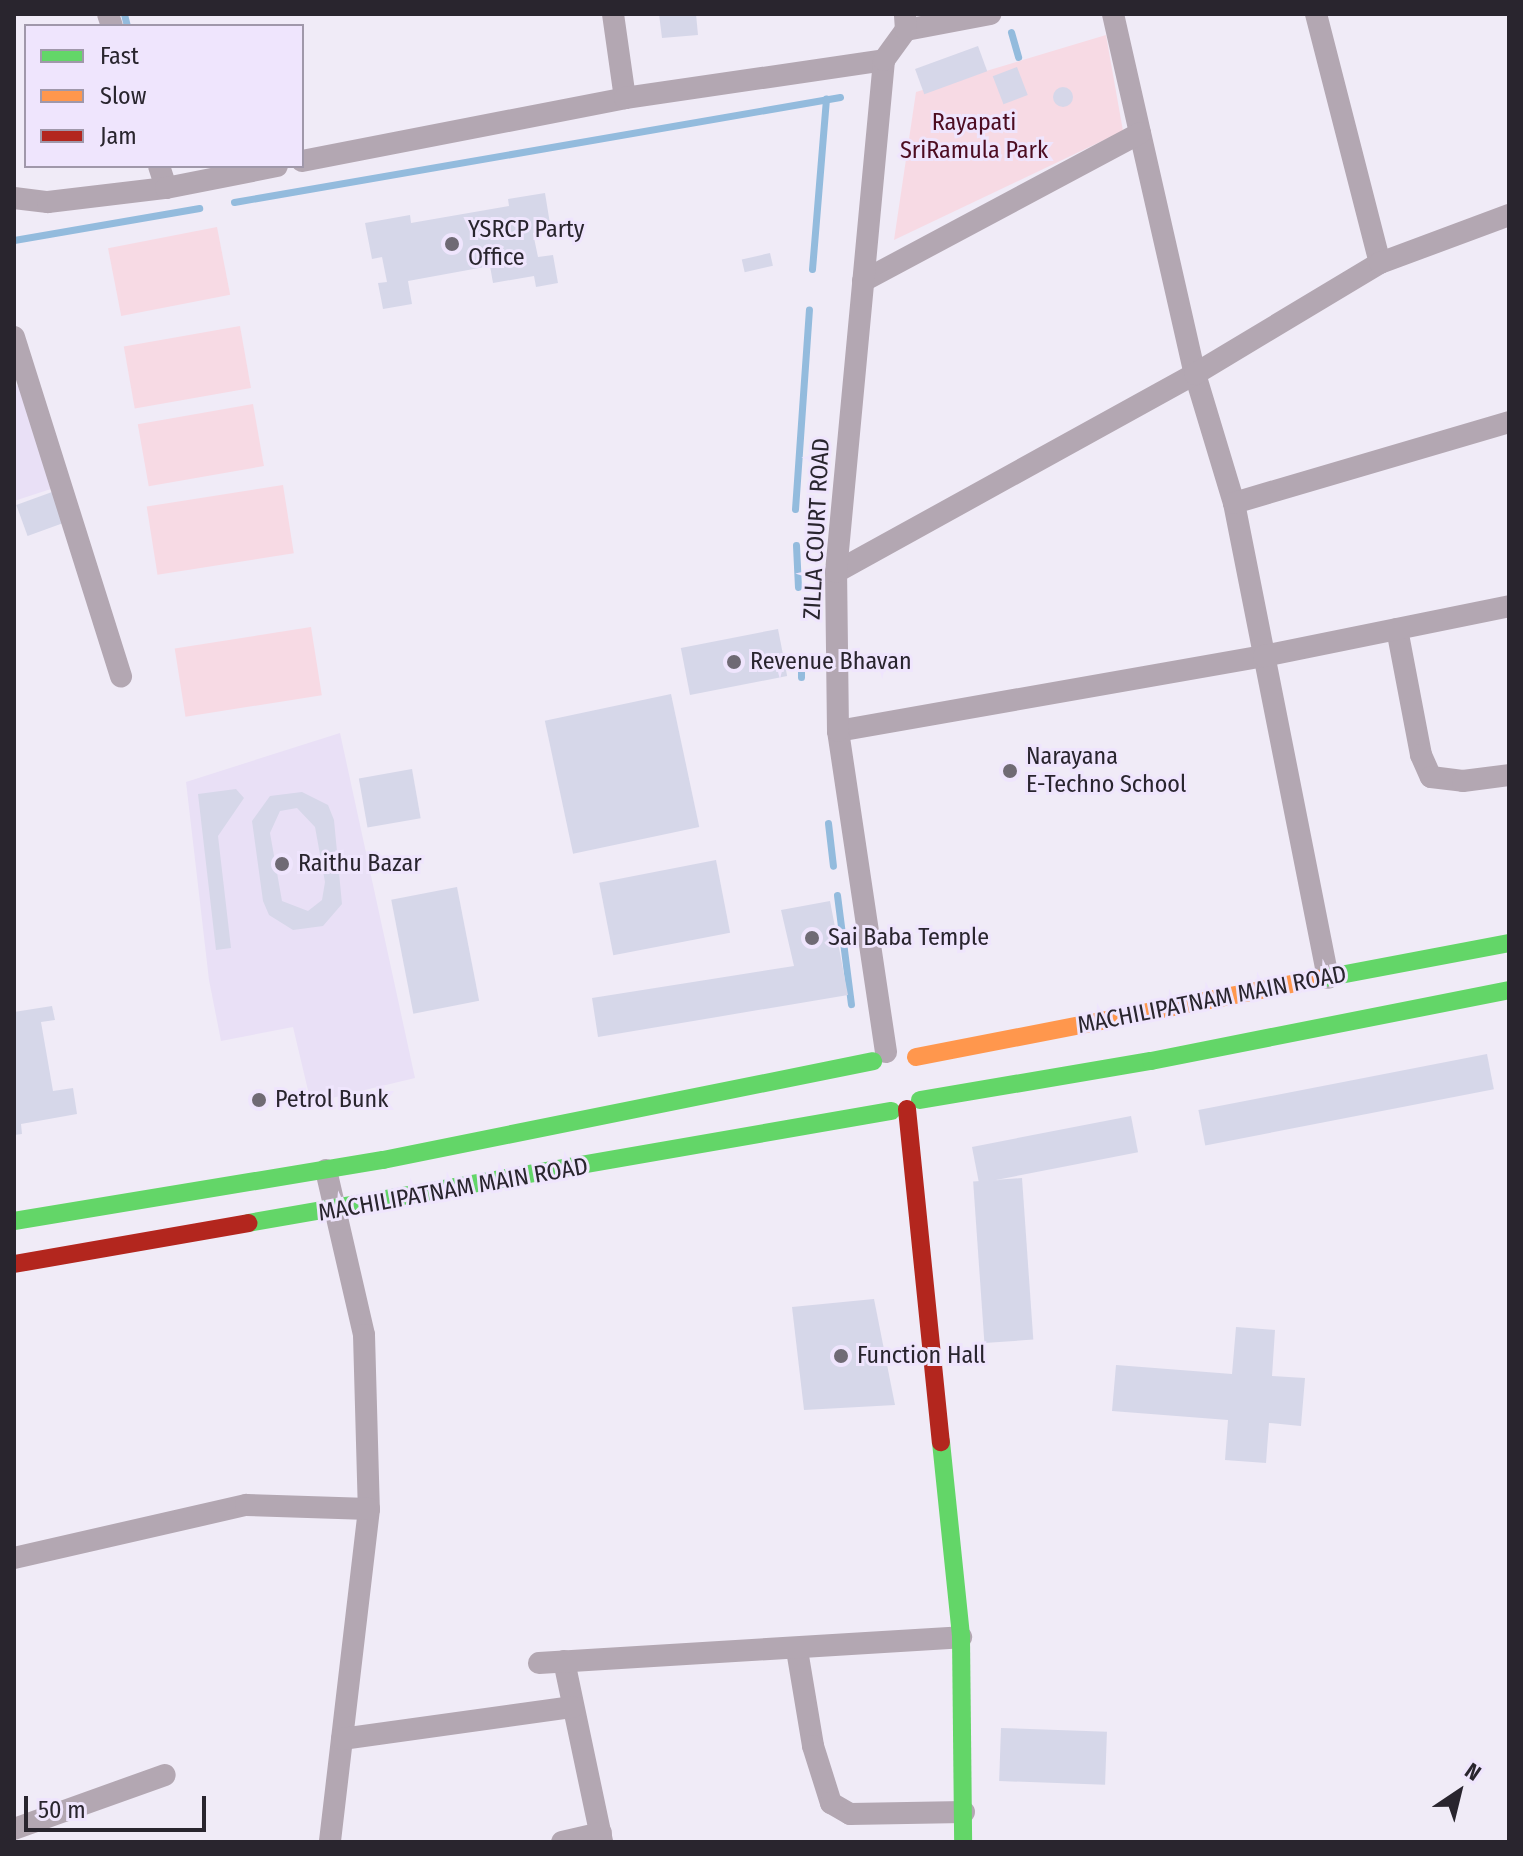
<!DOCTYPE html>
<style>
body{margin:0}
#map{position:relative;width:1523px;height:1856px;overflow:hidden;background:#f0ebf7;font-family:"Fira Sans Condensed",sans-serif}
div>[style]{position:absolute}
.built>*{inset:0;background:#e9e0f6}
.green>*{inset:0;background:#f7dae4;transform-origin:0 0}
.stream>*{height:7px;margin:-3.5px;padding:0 3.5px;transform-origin:3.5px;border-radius:3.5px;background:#93bbdd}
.building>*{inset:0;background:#d6d7e9;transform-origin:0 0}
.round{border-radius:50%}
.street>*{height:22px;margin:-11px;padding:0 11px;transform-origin:11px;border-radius:11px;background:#b3a7b2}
.fast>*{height:18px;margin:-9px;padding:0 9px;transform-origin:9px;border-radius:9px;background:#63d668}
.slow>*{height:18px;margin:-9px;padding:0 9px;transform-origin:9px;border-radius:9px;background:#ff974d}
.jam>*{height:18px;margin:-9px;padding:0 9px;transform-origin:9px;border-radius:9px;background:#b3261e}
.dots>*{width:22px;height:22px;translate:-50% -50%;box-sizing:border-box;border:4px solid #efe5fd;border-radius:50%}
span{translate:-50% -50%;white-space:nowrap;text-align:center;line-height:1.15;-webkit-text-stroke:6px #efe5fd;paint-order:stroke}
.park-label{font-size:24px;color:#4d0d22}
.poi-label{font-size:24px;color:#29252e}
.left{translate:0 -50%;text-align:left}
.street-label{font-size:24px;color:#29252e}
.frame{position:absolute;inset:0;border:16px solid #29252e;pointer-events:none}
.legend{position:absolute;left:24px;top:24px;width:280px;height:144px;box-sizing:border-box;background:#efe5fd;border:2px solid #a098aa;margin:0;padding:10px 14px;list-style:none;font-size:24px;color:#29252e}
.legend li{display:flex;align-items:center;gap:16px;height:40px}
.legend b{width:40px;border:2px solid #a098aa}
.north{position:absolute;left:1419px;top:1752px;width:80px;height:80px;-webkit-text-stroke:6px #efe5fd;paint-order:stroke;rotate:35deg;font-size:22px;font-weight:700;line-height:32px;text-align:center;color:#29252e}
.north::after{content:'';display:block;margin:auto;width:28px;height:36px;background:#29252e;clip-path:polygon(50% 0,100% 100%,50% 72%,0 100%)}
.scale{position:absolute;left:24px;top:1796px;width:182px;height:36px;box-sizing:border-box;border:4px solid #29252e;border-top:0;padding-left:10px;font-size:24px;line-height:28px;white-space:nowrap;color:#29252e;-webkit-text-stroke:6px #efe5fd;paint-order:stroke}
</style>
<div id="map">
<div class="built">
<i style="clip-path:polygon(21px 385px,54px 488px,14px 501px,14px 386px)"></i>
<i style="clip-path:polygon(340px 733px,415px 1078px,311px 1103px,293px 1027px,221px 1041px,209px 980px,186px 782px)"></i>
</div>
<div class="green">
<i style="clip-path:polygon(1106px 35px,1123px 131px,894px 240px,916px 92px)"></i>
<i style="left:217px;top:227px;width:69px;height:111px;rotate:79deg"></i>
<i style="left:240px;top:326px;width:63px;height:118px;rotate:80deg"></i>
<i style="left:253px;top:404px;width:63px;height:117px;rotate:80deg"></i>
<i style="left:283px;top:485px;width:69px;height:138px;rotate:81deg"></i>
<i style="left:311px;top:627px;width:69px;height:138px;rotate:81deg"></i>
</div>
<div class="stream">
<i style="left:124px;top:14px;width:12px;rotate:76deg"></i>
<i style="left:1011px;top:32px;width:26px;rotate:74deg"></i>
<i style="left:234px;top:202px;width:615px;rotate:-9.83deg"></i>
<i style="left:14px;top:240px;width:188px;rotate:-9.8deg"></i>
<i style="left:812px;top:269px;width:171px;rotate:-85.3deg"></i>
<i style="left:795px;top:509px;width:200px;rotate:-86deg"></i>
<i style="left:796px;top:545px;width:42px;rotate:87.3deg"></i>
<i style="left:801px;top:669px;width:8px;rotate:90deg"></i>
<i style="left:828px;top:823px;width:43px;rotate:83.4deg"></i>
<i style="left:837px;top:895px;width:110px;rotate:82.7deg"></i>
</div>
<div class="building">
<i style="clip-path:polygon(659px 14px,696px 14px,698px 35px,662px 38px)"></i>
<i style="left:978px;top:46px;width:27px;height:67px;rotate:70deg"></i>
<i style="left:1017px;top:67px;width:30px;height:26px;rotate:69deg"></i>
<i class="round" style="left:1053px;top:87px;width:20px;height:20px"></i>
<i style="clip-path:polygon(545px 193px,551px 230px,533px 233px,538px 257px,553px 255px,558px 283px,536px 287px,534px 276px,493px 283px,490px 266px,408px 281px,412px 304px,383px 309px,378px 283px,387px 282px,382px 257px,372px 259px,365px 223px,410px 215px,411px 223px,509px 206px,508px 199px)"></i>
<i style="left:770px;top:253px;width:13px;height:29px;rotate:77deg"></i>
<i style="left:52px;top:492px;width:33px;height:38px;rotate:70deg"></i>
<i style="left:778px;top:629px;width:48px;height:99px;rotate:79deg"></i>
<i style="left:671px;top:694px;width:136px;height:129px;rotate:78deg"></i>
<i style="left:412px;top:769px;width:50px;height:54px;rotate:80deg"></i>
<i style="clip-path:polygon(236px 789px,244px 798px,218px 836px,231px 948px,216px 950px,198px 794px)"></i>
<i style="clip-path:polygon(evenodd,302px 792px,328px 805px,334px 820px,342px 904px,323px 926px,293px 930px,269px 915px,263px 901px,252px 821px,270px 796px,302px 792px,297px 808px,315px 827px,325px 882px,322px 900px,308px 911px,282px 901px,270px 833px,280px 811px,297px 808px)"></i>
<i style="left:716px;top:860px;width:74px;height:119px;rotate:79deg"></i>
<i style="left:457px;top:887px;width:116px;height:67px;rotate:79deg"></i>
<i style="clip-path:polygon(830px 901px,848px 995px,598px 1037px,592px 998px,794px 966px,781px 910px)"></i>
<i style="clip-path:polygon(52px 1006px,55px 1020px,41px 1022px,53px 1091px,73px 1088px,77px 1114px,21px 1124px,22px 1134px,14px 1135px,14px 1012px)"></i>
<i style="left:1487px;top:1054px;width:36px;height:294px;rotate:79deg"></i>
<i style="left:1131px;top:1116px;width:37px;height:162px;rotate:79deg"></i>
<i style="left:1022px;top:1178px;width:162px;height:49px;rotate:86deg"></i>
<i style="clip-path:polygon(874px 1299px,895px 1405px,804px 1410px,792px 1307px)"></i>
<i style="clip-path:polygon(1236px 1327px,1275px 1330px,1272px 1376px,1305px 1378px,1301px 1426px,1269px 1423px,1266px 1463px,1225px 1460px,1228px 1420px,1112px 1411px,1116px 1365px,1232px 1374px)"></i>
<i style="left:1001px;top:1728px;width:106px;height:53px;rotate:2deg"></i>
</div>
<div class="street">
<i style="left:108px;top:14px;width:13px;rotate:72deg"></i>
<i style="left:613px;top:14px;width:85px;rotate:81.9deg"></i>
<i style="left:1113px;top:14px;width:369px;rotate:77.2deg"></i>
<i style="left:1195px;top:374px;width:135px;rotate:73.2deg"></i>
<i style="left:1234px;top:503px;width:484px;rotate:78.8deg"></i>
<i style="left:1316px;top:14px;width:257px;rotate:75.6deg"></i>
<i style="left:906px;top:30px;width:86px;rotate:-10.8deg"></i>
<i style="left:302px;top:161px;width:329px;rotate:-11deg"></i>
<i style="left:625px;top:98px;width:262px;rotate:-8.3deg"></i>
<i style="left:159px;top:166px;width:23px;rotate:72deg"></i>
<i style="left:14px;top:198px;width:34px;rotate:7deg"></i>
<i style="left:48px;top:202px;width:119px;rotate:-6.8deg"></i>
<i style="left:166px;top:188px;width:113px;rotate:-11.2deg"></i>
<i style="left:863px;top:281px;width:314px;rotate:-28.1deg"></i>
<i style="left:14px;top:337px;width:356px;rotate:72.5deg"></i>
<i style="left:1234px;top:503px;width:287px;rotate:-16.4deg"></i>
<i style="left:836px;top:572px;width:410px;rotate:-28.9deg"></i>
<i style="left:1195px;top:374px;width:216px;rotate:-31deg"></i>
<i style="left:1380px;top:263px;width:138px;rotate:-20.4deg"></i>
<i style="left:1397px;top:629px;width:128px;rotate:79.2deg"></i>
<i style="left:1421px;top:755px;width:24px;rotate:66deg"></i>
<i style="left:1431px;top:777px;width:32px;rotate:7deg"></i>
<i style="left:1463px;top:781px;width:46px;rotate:-7.4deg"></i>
<i style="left:838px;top:731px;width:433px;rotate:-10deg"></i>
<i style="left:1264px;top:656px;width:250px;rotate:-11.5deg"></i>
<i style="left:886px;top:1052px;width:325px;rotate:-98.5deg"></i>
<i style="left:838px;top:731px;width:159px;rotate:-90.7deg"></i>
<i style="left:836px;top:572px;width:514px;rotate:-84.64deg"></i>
<i style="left:884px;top:60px;width:37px;rotate:-54deg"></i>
<i style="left:906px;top:30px;width:16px;rotate:-94deg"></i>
<i style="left:326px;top:1170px;width:169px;rotate:77deg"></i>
<i style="left:364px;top:1335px;width:174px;rotate:88.4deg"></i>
<i style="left:369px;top:1509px;width:335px;rotate:96.7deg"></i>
<i style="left:14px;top:1558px;width:238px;rotate:-12.9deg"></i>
<i style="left:246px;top:1505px;width:123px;rotate:1.9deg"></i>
<i style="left:797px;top:1650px;width:97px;rotate:80.5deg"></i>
<i style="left:813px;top:1746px;width:60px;rotate:72.5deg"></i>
<i style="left:831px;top:1803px;width:22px;rotate:30deg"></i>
<i style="left:850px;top:1814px;width:114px;rotate:-1deg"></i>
<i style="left:564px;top:1661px;width:185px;rotate:78.1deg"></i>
<i style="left:539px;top:1663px;width:423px;rotate:-3.5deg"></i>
<i style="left:342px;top:1739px;width:233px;rotate:-7.9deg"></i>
<i style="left:14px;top:1829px;width:160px;rotate:-19.7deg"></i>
<i style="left:562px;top:1842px;width:40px;rotate:-13deg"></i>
</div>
<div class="fast">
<i style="left:1319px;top:979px;width:193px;rotate:-10.7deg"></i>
<i style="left:920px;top:1100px;width:234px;rotate:-9.6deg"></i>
<i style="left:1151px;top:1061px;width:365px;rotate:-11.2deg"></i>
<i style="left:14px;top:1221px;width:374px;rotate:-9.4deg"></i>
<i style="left:383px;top:1160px;width:500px;rotate:-11.4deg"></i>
<i style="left:248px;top:1223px;width:653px;rotate:-9.88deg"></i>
<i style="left:941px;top:1442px;width:196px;rotate:84.1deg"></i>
<i style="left:961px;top:1637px;width:205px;rotate:89.4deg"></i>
</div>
<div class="slow">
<i style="left:916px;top:1057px;width:410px;rotate:-11deg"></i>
</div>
<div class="jam">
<i style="left:907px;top:1109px;width:335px;rotate:84.2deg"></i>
<i style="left:14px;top:1264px;width:238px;rotate:-9.9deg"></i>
</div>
<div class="dots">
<i style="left:452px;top:244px;background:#6f6a74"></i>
<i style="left:734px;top:662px;background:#6f6a74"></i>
<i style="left:1010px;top:771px;background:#6f6a74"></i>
<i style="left:282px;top:864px;background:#6f6a74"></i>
<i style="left:812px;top:938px;background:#6f6a74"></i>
<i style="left:259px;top:1100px;background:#6f6a74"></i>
<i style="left:841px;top:1356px;background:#6f6a74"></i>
</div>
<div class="park-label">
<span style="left:974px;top:137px">Rayapati<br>SriRamula Park</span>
</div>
<div class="poi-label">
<span class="left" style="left:468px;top:244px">YSRCP Party<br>Office</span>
<span class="left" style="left:750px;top:662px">Revenue Bhavan</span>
<span class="left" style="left:1026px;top:771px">Narayana<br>E-Techno School</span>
<span class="left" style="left:298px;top:864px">Raithu Bazar</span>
<span class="left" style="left:828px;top:938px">Sai Baba Temple</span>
<span class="left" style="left:275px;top:1100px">Petrol Bunk</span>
<span class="left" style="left:857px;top:1356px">Function Hall</span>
</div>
<div class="street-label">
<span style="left:817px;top:529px;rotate:-87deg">ZILLA COURT ROAD</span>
<span style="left:1212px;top:1000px;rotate:-11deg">MACHILIPATNAM MAIN ROAD</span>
<span style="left:453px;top:1190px;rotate:-10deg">MACHILIPATNAM MAIN ROAD</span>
</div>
<div class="frame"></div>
<ul class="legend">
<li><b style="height:10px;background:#63d668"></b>Fast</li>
<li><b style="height:10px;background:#ff974d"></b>Slow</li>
<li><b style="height:10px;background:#b3261e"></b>Jam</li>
</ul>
<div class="north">N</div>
<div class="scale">50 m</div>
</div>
